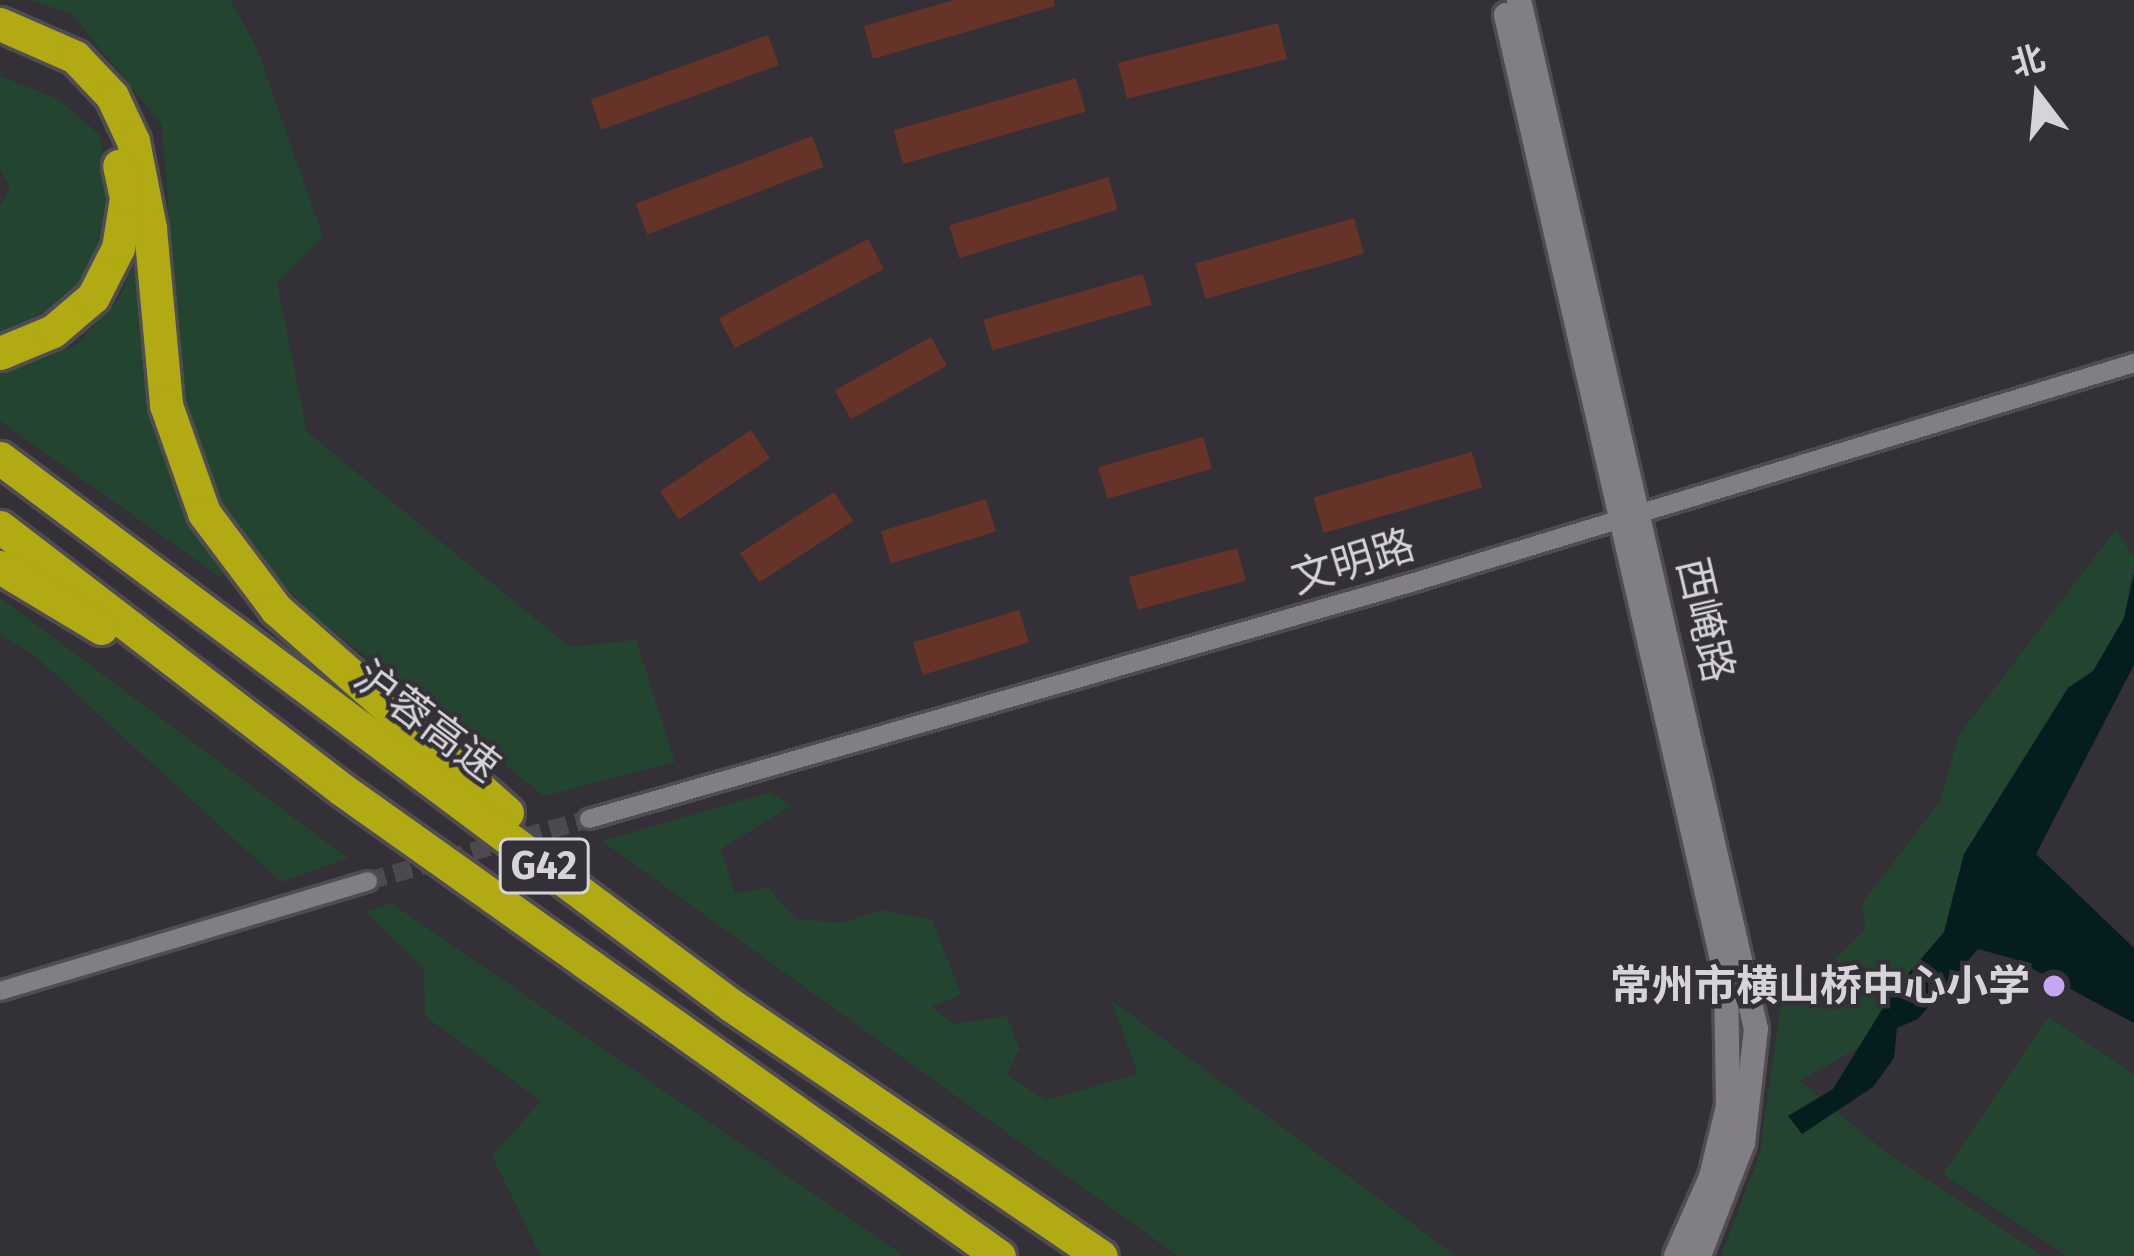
<!DOCTYPE html>
<meta charset="utf-8">
<style>
body{margin:0}
#map{position:relative;width:2134px;height:1256px;overflow:hidden;background:#343037;font-family:"Fira Sans","Noto Sans SC",sans-serif}
div>[style]{position:absolute}
.green>*{inset:0;background:#234530}
.water>*{inset:0;background:#061d20}
.building>*{inset:0;background:#653327;transform-origin:0 0}
.street-tunnel>*{height:18px;margin-top:-9px;transform-origin:0;background:repeating-linear-gradient(90deg,#4c494f 0 18px,transparent 0 27px)}
.roads{filter:drop-shadow(3px 0 #4f4d52) drop-shadow(-3px 0 #4f4d52) drop-shadow(0 3px #4f4d52) drop-shadow(0 -3px #4f4d52)}
.street>*{height:18px;margin:-9px;padding:0 9px;transform-origin:9px;border-radius:9px;background:#827e86}
.secondary>*{height:24px;margin:-12px;padding:0 12px;transform-origin:12px;border-radius:12px;background:#827e86}
.highway>*{height:33px;margin:-16.5px;padding:0 16.5px;transform-origin:16.5px;border-radius:16.5px;background:#b2aa12}
.dots>*{width:33px;height:33px;translate:-50% -50%;box-sizing:border-box;border:6px solid #343037;border-radius:50%}
span{translate:-50% -50%;white-space:nowrap;text-align:center;line-height:1.15;-webkit-text-stroke:9px #343037;paint-order:stroke}
.shield-label span{padding:3px 9px;background:#343037;border:3px solid;border-radius:9px;-webkit-text-stroke-width:0}
.shield-label{font-size:39px;color:#d6d4d9;font-weight:700}
.street-label{font-size:42px;color:#d6d4d9}
.poi-label{font-size:42px;color:#d6d4d9;font-weight:700}
.right{translate:-100% -50%;text-align:right}
.north{position:absolute;left:1978px;top:36px;width:120px;height:120px;-webkit-text-stroke:9px #343037;paint-order:stroke;rotate:344deg;font-size:33px;font-weight:700;line-height:48px;text-align:center;color:#d6d4d9}
.north::after{content:'';display:block;margin:auto;width:42px;height:54px;background:#d6d4d9;clip-path:polygon(50% 0,100% 100%,50% 72%,0 100%)}
</style>
<div id="map">
<div class="green">
<i style="clip-path:polygon(32px 0,230px 0,256px 46px,323px 237px,277px 283px,307px 432px,570px 647px,636px 640px,675px 762px,544px 796px,313px 615px,241px 541px,185px 430px,162px 125px,72px 14px)"></i>
<i style="clip-path:polygon(0 76px,58px 99px,99px 134px,115px 194px,106px 246px,82px 289px,0 338px,0 205px,10px 188px,0 169px)"></i>
<i style="clip-path:polygon(139px 250px,150px 413px,178px 499px,225px 570px,220px 577px,0 421px,0 370px,75px 346px,119px 299px)"></i>
<i style="clip-path:polygon(2116px 529px,2134px 558px,2124px 618px,2093px 672px,2068px 688px,1964px 854px,1944px 932px,1861px 1046px,1800px 1081px,1883px 1150px,2043px 1256px,1721px 1256px,1760px 1153px,1780px 1009px,1866px 929px,1861px 905px,1940px 801px,1959px 735px)"></i>
<i style="clip-path:polygon(0 597px,348px 858px,281px 882px,34px 655px,0 635px)"></i>
<i style="clip-path:polygon(771px 792px,791px 806px,721px 849px,735px 894px,768px 887px,795px 919px,842px 923px,881px 910px,932px 920px,961px 994px,931px 1007px,954px 1024px,1007px 1016px,1019px 1049px,1007px 1075px,1046px 1100px,1138px 1074px,1111px 1000px,1456px 1256px,1178px 1256px,602px 841px)"></i>
<i style="clip-path:polygon(391px 903px,904px 1256px,541px 1256px,492px 1156px,541px 1101px,425px 1016px,424px 969px,366px 912px)"></i>
<i style="clip-path:polygon(2048px 1017px,2134px 1074px,2134px 1256px,2067px 1256px,1943px 1174px)"></i>
</div>
<div class="water">
<i style="clip-path:polygon(2134px 573px,2134px 665px,2036px 854px,2134px 948px,2134px 1023px,2014px 959px,1978px 949px,1918px 1019px,1897px 1028px,1894px 1058px,1873px 1087px,1802px 1134px,1788px 1116px,1833px 1089px,1894px 990px,1944px 932px,1964px 854px,2068px 688px,2093px 671px,2124px 618px)"></i>
</div>
<div class="building">
<i style="clip-path:polygon(954px 0,1054px 0,1055px 6px,873px 59px,864px 26px)"></i>
<i style="left:1278px;top:23px;width:37px;height:165px;rotate:76deg"></i>
<i style="left:768px;top:35px;width:32px;height:189px;rotate:70deg"></i>
<i style="left:1076px;top:78px;width:35px;height:190px;rotate:74deg"></i>
<i style="left:812px;top:136px;width:33px;height:189px;rotate:69deg"></i>
<i style="left:1108px;top:177px;width:34px;height:166px;rotate:73deg"></i>
<i style="left:1354px;top:218px;width:37px;height:165px;rotate:74deg"></i>
<i style="left:868px;top:239px;width:34px;height:169px;rotate:62deg"></i>
<i style="left:1143px;top:274px;width:32px;height:166px;rotate:74deg"></i>
<i style="left:931px;top:337px;width:33px;height:110px;rotate:61deg"></i>
<i style="left:751px;top:430px;width:34px;height:110px;rotate:56deg"></i>
<i style="left:1203px;top:437px;width:33px;height:109px;rotate:74deg"></i>
<i style="left:1472px;top:452px;width:37px;height:165px;rotate:74deg"></i>
<i style="left:834px;top:492px;width:35px;height:112px;rotate:57deg"></i>
<i style="left:986px;top:499px;width:34px;height:110px;rotate:73deg"></i>
<i style="left:1237px;top:548px;width:34px;height:112px;rotate:75deg"></i>
<i style="left:1019px;top:610px;width:34px;height:111px;rotate:73deg"></i>
</div>
<div class="street-tunnel">
<i style="left:368px;top:881px;width:230px;rotate:-15.7deg"></i>
</div>
<div class="roads">
<div class="street">
<i style="left:589px;top:819px;width:855px;rotate:-16.02deg"></i>
<i style="left:1411px;top:583px;width:756px;rotate:-16.92deg"></i>
<i style="left:0;top:991px;width:384px;rotate:-16.6deg"></i>
</div>
<div class="secondary">
<i style="left:1519px;top:0;width:1056px;rotate:77.03deg"></i>
<i style="left:1756px;top:1029px;width:115px;rotate:96.5deg"></i>
<i style="left:1743px;top:1143px;width:121px;rotate:111.3deg"></i>
<i style="left:1506px;top:15px;width:987px;rotate:77.12deg"></i>
<i style="left:1726px;top:977px;width:129px;rotate:89.1deg"></i>
<i style="left:1728px;top:1106px;width:73px;rotate:103.5deg"></i>
<i style="left:1711px;top:1177px;width:86px;rotate:113.9deg"></i>
</div>
<div class="highway">
<i style="left:0;top:24px;width:82px;rotate:23.7deg"></i>
<i style="left:75px;top:57px;width:54px;rotate:46.5deg"></i>
<i style="left:112px;top:96px;width:50px;rotate:65deg"></i>
<i style="left:133px;top:141px;width:89px;rotate:78.9deg"></i>
<i style="left:150px;top:228px;width:178px;rotate:84.8deg"></i>
<i style="left:166px;top:405px;width:114px;rotate:70.6deg"></i>
<i style="left:204px;top:513px;width:120px;rotate:53.1deg"></i>
<i style="left:276px;top:609px;width:308px;rotate:41.4deg"></i>
<i style="left:0;top:353px;width:57px;rotate:-22.5deg"></i>
<i style="left:53px;top:331px;width:52px;rotate:-40.4deg"></i>
<i style="left:93px;top:297px;width:55px;rotate:-63deg"></i>
<i style="left:118px;top:248px;width:51px;rotate:-80.9deg"></i>
<i style="left:126px;top:198px;width:33px;rotate:-102deg"></i>
<i style="left:0;top:458px;width:913px;rotate:36.81deg"></i>
<i style="left:731px;top:1005px;width:447px;rotate:34.2deg"></i>
<i style="left:0;top:527px;width:429px;rotate:37.5deg"></i>
<i style="left:340px;top:788px;width:808px;rotate:35.38deg"></i>
<i style="left:0;top:567px;width:118px;rotate:31.1deg"></i>
</div>
</div>
<div class="dots">
<i style="left:2054px;top:986px;background:#c5a6f0"></i>
</div>
<div class="shield-label">
<span style="left:544px;top:866px">G42</span>
</div>
<div class="street-label">
<span style="left:1353px;top:562px;rotate:-17deg">文明路</span>
<span style="left:1705px;top:620px;rotate:77deg">西崦路</span>
<span style="left:427px;top:722px;rotate:37deg">沪蓉高速</span>
</div>
<div class="poi-label">
<span class="right" style="left:2030px;top:986px">常州市横山桥中心小学</span>
</div>
<div class="north">北</div>
</div>
